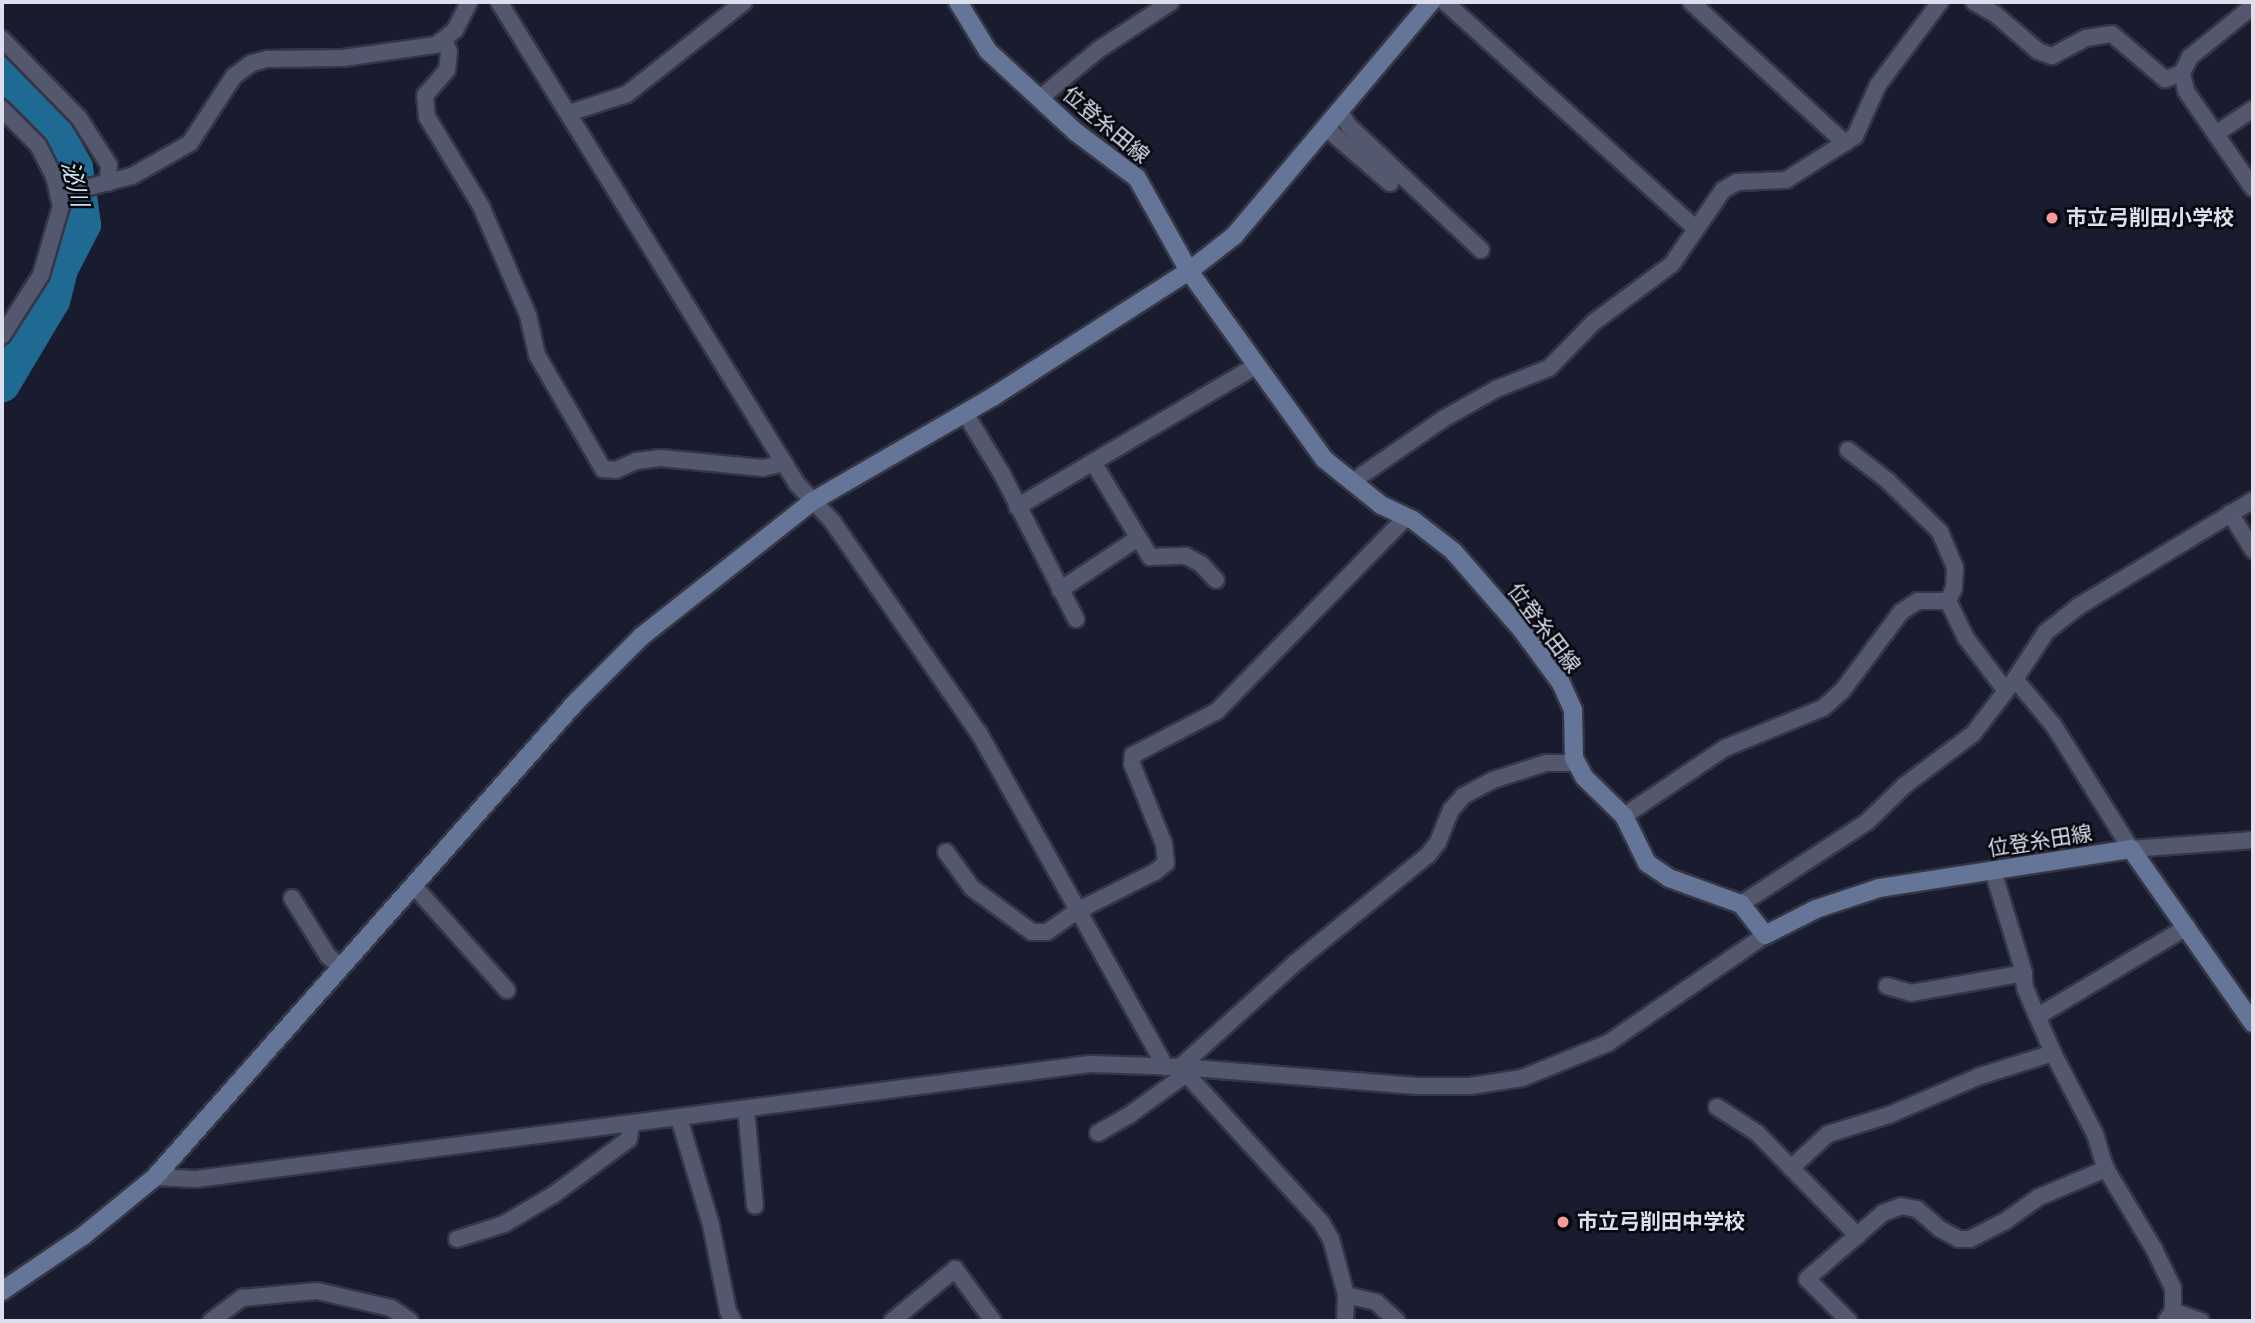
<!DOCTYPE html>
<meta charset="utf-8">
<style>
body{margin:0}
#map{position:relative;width:2255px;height:1323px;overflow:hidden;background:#191b2e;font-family:"Times New Roman","Noto Sans JP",serif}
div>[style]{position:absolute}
.river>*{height:35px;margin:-17.5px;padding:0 17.5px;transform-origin:17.5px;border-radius:17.5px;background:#1f6a92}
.roads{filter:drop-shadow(2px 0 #353645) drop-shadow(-2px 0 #353645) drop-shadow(0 2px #353645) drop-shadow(0 -2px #353645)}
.street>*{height:16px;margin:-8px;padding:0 8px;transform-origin:8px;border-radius:8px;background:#54586e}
.secondary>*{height:18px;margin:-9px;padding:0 9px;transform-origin:9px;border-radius:9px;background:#657597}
.dots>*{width:19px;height:19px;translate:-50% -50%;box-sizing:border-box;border:4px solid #06070f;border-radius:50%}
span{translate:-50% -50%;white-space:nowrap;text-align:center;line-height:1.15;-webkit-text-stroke:5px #06070f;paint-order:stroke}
.street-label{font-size:21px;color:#dddfed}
.poi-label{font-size:21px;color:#dddfed;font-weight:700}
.left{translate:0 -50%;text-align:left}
.water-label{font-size:23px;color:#cae0ee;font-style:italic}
.frame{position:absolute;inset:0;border:4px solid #dddfed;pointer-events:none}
</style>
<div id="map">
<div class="river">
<i style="left:2px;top:71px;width:57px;rotate:43.6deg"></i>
<i style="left:43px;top:110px;width:65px;rotate:60.7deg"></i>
<i style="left:75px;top:167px;width:58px;rotate:82deg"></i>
<i style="left:83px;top:224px;width:51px;rotate:117.1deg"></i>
<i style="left:60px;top:269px;width:32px;rotate:104deg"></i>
<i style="left:52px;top:300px;width:98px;rotate:120.8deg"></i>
</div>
<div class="roads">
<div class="street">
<i style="left:499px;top:2px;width:567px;rotate:58.27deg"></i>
<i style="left:797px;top:484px;width:51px;rotate:46.6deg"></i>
<i style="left:832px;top:521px;width:258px;rotate:55.3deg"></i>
<i style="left:979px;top:733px;width:383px;rotate:60.8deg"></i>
<i style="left:1445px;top:2px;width:338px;rotate:42.1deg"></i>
<i style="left:1691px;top:2px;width:209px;rotate:42.5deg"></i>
<i style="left:1974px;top:2px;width:24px;rotate:30deg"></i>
<i style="left:1995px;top:14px;width:57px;rotate:40.7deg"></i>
<i style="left:2038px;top:51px;width:15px;rotate:20deg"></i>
<i style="left:2052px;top:56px;width:38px;rotate:-28deg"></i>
<i style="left:2086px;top:38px;width:26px;rotate:-9deg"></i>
<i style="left:2112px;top:34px;width:70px;rotate:40.3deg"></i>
<i style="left:2165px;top:79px;width:18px;rotate:-19deg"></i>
<i style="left:2253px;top:6px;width:81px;rotate:141deg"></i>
<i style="left:2190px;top:57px;width:18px;rotate:117deg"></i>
<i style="left:2182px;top:73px;width:18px;rotate:77deg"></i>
<i style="left:2186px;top:91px;width:118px;rotate:55.4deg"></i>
<i style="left:2px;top:39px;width:110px;rotate:45.7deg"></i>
<i style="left:79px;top:118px;width:56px;rotate:57.4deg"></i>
<i style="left:109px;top:165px;width:18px;rotate:93deg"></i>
<i style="left:444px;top:40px;width:13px;rotate:67deg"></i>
<i style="left:449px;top:52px;width:18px;rotate:96deg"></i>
<i style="left:447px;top:70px;width:33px;rotate:131deg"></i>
<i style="left:425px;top:95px;width:22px;rotate:85deg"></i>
<i style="left:427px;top:117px;width:104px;rotate:58.8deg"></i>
<i style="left:481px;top:206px;width:119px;rotate:66.7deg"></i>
<i style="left:528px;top:315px;width:41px;rotate:77.3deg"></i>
<i style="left:537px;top:355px;width:132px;rotate:59.9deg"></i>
<i style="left:603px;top:469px;width:13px;rotate:4deg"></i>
<i style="left:616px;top:470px;width:22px;rotate:-24deg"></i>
<i style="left:636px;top:461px;width:25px;rotate:-7deg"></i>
<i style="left:661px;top:458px;width:102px;rotate:5.6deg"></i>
<i style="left:763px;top:468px;width:22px;rotate:-13deg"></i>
<i style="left:1039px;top:99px;width:77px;rotate:-39.7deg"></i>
<i style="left:1098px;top:50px;width:87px;rotate:-33.3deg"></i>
<i style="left:2px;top:109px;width:51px;rotate:45deg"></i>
<i style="left:38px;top:145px;width:35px;rotate:63deg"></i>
<i style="left:54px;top:176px;width:31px;rotate:77deg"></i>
<i style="left:61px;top:206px;width:72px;rotate:106.2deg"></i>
<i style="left:41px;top:275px;width:72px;rotate:122.6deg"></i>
<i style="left:1339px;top:111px;width:18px;rotate:56deg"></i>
<i style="left:1349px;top:126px;width:181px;rotate:43.2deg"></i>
<i style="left:569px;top:113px;width:61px;rotate:-18.1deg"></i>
<i style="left:627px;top:94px;width:149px;rotate:-38.2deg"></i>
<i style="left:1325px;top:127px;width:86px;rotate:40.7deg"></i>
<i style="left:2217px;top:133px;width:43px;rotate:-33.7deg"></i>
<i style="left:58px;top:195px;width:76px;rotate:-14.4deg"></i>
<i style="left:132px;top:176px;width:67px;rotate:-29.6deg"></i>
<i style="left:190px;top:143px;width:80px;rotate:-56.7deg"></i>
<i style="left:234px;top:76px;width:22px;rotate:-36deg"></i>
<i style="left:252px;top:63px;width:16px;rotate:-15deg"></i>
<i style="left:267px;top:59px;width:76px;rotate:-0.8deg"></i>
<i style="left:343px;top:58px;width:94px;rotate:-8deg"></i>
<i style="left:436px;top:45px;width:24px;rotate:-38deg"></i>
<i style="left:455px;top:30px;width:31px;rotate:-63deg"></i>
<i style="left:965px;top:413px;width:71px;rotate:58.8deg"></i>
<i style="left:1002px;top:474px;width:163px;rotate:63deg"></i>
<i style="left:1848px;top:450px;width:51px;rotate:37.8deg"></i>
<i style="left:1888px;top:481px;width:73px;rotate:44.4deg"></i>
<i style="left:1940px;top:532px;width:39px;rotate:67deg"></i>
<i style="left:1955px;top:568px;width:20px;rotate:93deg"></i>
<i style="left:1954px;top:588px;width:14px;rotate:115deg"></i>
<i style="left:1093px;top:462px;width:111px;rotate:59deg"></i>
<i style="left:1150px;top:557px;width:36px;rotate:-2deg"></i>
<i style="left:1186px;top:556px;width:17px;rotate:28deg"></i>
<i style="left:1201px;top:564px;width:22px;rotate:47deg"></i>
<i style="left:1352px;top:482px;width:111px;rotate:-34.7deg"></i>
<i style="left:1443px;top:419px;width:61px;rotate:-29.5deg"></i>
<i style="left:1496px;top:389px;width:57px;rotate:-21.6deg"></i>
<i style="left:1549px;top:368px;width:64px;rotate:-45.6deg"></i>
<i style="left:1594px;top:322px;width:97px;rotate:-36.6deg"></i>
<i style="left:1672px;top:264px;width:90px;rotate:-55.4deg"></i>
<i style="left:1723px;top:190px;width:16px;rotate:-30deg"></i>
<i style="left:1737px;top:182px;width:49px;rotate:-2.3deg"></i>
<i style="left:1786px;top:180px;width:82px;rotate:-32.5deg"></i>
<i style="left:1855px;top:136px;width:56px;rotate:-65.7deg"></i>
<i style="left:1878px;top:85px;width:104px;rotate:-53.2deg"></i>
<i style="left:1017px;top:507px;width:277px;rotate:-30.6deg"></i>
<i style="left:2230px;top:513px;width:44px;rotate:58.1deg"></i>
<i style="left:1060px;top:590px;width:94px;rotate:-33.7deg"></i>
<i style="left:2015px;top:679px;width:61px;rotate:50.3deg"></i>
<i style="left:2054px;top:726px;width:145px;rotate:58deg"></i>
<i style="left:2131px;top:849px;width:122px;rotate:-4.2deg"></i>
<i style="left:1624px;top:816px;width:122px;rotate:-34deg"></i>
<i style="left:1725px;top:748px;width:106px;rotate:-22.2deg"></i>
<i style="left:1823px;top:708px;width:25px;rotate:-42deg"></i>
<i style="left:1842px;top:691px;width:99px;rotate:-53.2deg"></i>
<i style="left:1901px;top:612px;width:20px;rotate:-33deg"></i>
<i style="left:1918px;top:601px;width:30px"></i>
<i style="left:1948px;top:601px;width:41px;rotate:64.1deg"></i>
<i style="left:1966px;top:638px;width:66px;rotate:53deg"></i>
<i style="left:946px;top:852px;width:44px;rotate:54.2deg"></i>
<i style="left:972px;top:888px;width:74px;rotate:36.3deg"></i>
<i style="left:1032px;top:932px;width:15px"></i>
<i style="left:1047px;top:932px;width:39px;rotate:-35deg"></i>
<i style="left:1079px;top:910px;width:85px;rotate:-26.6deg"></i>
<i style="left:1155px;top:872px;width:14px;rotate:-39deg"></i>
<i style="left:1166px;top:863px;width:19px;rotate:-96deg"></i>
<i style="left:1164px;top:844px;width:86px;rotate:-111.8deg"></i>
<i style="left:1132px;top:764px;width:9px;rotate:-84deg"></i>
<i style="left:1133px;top:755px;width:95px;rotate:-27.6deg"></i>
<i style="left:1217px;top:711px;width:271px;rotate:-45.7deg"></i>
<i style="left:1993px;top:871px;width:102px;rotate:73deg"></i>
<i style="left:2023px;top:969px;width:19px;rotate:84deg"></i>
<i style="left:2025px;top:988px;width:71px;rotate:66.7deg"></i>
<i style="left:2053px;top:1053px;width:91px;rotate:62.6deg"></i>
<i style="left:2095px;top:1134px;width:37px;rotate:73deg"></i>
<i style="left:2106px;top:1169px;width:93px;rotate:59deg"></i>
<i style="left:2154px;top:1249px;width:43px;rotate:64deg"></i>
<i style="left:2173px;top:1288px;width:23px;rotate:90deg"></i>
<i style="left:2173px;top:1311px;width:12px;rotate:125deg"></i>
<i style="left:413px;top:885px;width:141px;rotate:48.2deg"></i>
<i style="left:292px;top:898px;width:68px;rotate:58.2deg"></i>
<i style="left:328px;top:956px;width:17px;rotate:40deg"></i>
<i style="left:1741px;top:904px;width:150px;rotate:-33.1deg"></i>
<i style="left:1867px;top:822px;width:53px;rotate:-44.2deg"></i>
<i style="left:1905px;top:785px;width:85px;rotate:-36.9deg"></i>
<i style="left:1973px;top:734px;width:69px;rotate:-52.6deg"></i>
<i style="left:2015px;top:679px;width:56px;rotate:-56.6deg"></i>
<i style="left:2046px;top:632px;width:42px;rotate:-38.2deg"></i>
<i style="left:2079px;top:606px;width:204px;rotate:-31.3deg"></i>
<i style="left:1887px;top:986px;width:25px;rotate:16deg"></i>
<i style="left:1911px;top:993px;width:115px;rotate:-10deg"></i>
<i style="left:2038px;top:1016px;width:174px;rotate:-30.9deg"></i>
<i style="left:1180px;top:1067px;width:155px;rotate:-42.1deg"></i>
<i style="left:1295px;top:963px;width:171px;rotate:-39.1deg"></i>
<i style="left:1428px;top:855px;width:16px;rotate:-52deg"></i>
<i style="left:1438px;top:842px;width:35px;rotate:-68deg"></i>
<i style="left:1451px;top:810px;width:18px;rotate:-49deg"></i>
<i style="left:1463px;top:796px;width:34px;rotate:-28deg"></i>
<i style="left:1493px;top:780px;width:56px;rotate:-17.8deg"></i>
<i style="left:1546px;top:763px;width:31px"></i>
<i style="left:1180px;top:1067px;width:210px;rotate:47.7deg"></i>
<i style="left:1321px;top:1222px;width:20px;rotate:60deg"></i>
<i style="left:1331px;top:1239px;width:58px;rotate:75deg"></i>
<i style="left:1346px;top:1295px;width:26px;rotate:92deg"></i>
<i style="left:1717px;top:1107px;width:48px;rotate:33deg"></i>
<i style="left:1757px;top:1133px;width:144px;rotate:45.6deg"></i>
<i style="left:746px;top:1109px;width:97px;rotate:84.7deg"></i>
<i style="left:679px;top:1118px;width:112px;rotate:73.3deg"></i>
<i style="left:711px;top:1225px;width:88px;rotate:78.8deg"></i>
<i style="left:728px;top:1311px;width:11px;rotate:63deg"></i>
<i style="left:1098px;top:1133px;width:39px;rotate:-30deg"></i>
<i style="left:1132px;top:1113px;width:67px;rotate:-35.8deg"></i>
<i style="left:1791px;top:1168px;width:50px;rotate:-42.6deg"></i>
<i style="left:1828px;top:1134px;width:64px;rotate:-17.3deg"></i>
<i style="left:1889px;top:1115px;width:99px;rotate:-23.2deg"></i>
<i style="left:1980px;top:1076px;width:77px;rotate:-17.5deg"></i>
<i style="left:155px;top:1177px;width:41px;rotate:2.8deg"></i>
<i style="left:196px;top:1179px;width:901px;rotate:-7.33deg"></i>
<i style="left:1090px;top:1064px;width:90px;rotate:1.9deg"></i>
<i style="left:1180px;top:1067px;width:238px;rotate:4.6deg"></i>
<i style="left:1417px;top:1086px;width:53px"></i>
<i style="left:1470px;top:1086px;width:53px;rotate:-8.7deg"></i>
<i style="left:1522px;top:1078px;width:93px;rotate:-22.1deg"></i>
<i style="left:1608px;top:1043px;width:191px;rotate:-34.5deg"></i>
<i style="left:457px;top:1239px;width:49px;rotate:-17.7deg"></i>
<i style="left:504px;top:1224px;width:57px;rotate:-30.6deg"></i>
<i style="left:553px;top:1195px;width:94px;rotate:-36.4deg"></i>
<i style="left:629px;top:1139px;width:15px;rotate:-82deg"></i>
<i style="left:1346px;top:1295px;width:31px;rotate:13deg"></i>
<i style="left:1376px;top:1302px;width:28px;rotate:42deg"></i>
<i style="left:2173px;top:1311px;width:30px;rotate:20deg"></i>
<i style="left:211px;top:1321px;width:39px;rotate:-37deg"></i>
<i style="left:242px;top:1298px;width:75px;rotate:-5.3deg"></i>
<i style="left:317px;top:1291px;width:76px;rotate:12.9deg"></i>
<i style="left:391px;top:1308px;width:23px;rotate:34deg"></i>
<i style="left:892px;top:1321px;width:82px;rotate:-39.5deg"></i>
<i style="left:955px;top:1269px;width:64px;rotate:53.8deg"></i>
<i style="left:1849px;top:1321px;width:59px;rotate:-135deg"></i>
<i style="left:1807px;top:1279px;width:101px;rotate:-41deg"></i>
<i style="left:1883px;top:1213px;width:19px;rotate:-21deg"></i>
<i style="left:1901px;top:1206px;width:16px;rotate:11deg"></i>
<i style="left:1917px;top:1209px;width:30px;rotate:41deg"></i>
<i style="left:1940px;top:1229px;width:21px;rotate:28deg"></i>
<i style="left:1959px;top:1239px;width:11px"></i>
<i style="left:1970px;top:1239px;width:38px;rotate:-27deg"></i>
<i style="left:2004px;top:1222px;width:43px;rotate:-35.5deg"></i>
<i style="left:2039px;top:1197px;width:73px;rotate:-22.7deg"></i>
</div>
<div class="secondary">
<i style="left:958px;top:2px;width:57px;rotate:58.5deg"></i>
<i style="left:988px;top:51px;width:121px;rotate:42.7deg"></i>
<i style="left:1077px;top:133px;width:75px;rotate:36.9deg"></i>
<i style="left:1137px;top:178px;width:107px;rotate:60.8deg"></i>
<i style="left:1189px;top:271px;width:231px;rotate:54.3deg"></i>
<i style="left:1324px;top:459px;width:73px;rotate:38.9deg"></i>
<i style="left:1381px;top:505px;width:35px;rotate:25deg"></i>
<i style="left:1413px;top:520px;width:51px;rotate:37.8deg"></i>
<i style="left:1453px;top:551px;width:103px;rotate:48.9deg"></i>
<i style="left:1521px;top:629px;width:67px;rotate:53.5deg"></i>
<i style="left:1561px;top:683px;width:30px;rotate:66deg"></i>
<i style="left:1573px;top:710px;width:48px;rotate:88.8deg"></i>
<i style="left:1574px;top:758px;width:21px;rotate:62deg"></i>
<i style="left:1584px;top:777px;width:56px;rotate:44.3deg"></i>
<i style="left:1624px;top:816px;width:52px;rotate:63.9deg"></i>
<i style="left:1647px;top:863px;width:27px;rotate:34deg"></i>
<i style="left:1669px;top:878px;width:77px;rotate:19.9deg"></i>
<i style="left:1741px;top:904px;width:39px;rotate:52deg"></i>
<i style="left:1765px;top:935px;width:57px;rotate:-27deg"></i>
<i style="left:1816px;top:909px;width:66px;rotate:-18.4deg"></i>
<i style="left:1879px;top:888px;width:255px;rotate:-8.8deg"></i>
<i style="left:2131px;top:849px;width:213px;rotate:55deg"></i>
<i style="left:2px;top:1291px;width:98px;rotate:-34.2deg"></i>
<i style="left:83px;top:1236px;width:93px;rotate:-39.3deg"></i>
<i style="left:155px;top:1177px;width:635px;rotate:-48.45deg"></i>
<i style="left:576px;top:702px;width:93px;rotate:-45deg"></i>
<i style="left:642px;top:636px;width:218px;rotate:-38.3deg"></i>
<i style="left:813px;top:501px;width:209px;rotate:-30.1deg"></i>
<i style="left:994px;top:396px;width:232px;rotate:-32.7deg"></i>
<i style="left:1189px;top:271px;width:57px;rotate:-37.9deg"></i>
<i style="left:1234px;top:236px;width:306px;rotate:-49.9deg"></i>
</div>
</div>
<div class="dots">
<i style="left:2052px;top:218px;background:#f59b9a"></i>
<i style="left:1563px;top:1222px;background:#f59b9a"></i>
</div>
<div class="street-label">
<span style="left:1106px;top:125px;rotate:40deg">位登糸田線</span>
<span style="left:1544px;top:628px;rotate:53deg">位登糸田線</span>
<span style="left:2040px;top:841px;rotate:-9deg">位登糸田線</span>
</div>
<div class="poi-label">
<span class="left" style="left:2066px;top:218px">市立弓削田小学校</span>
<span class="left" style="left:1577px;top:1222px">市立弓削田中学校</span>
</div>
<div class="water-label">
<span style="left:74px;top:184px;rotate:76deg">泌川</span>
</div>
<div class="frame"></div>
</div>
